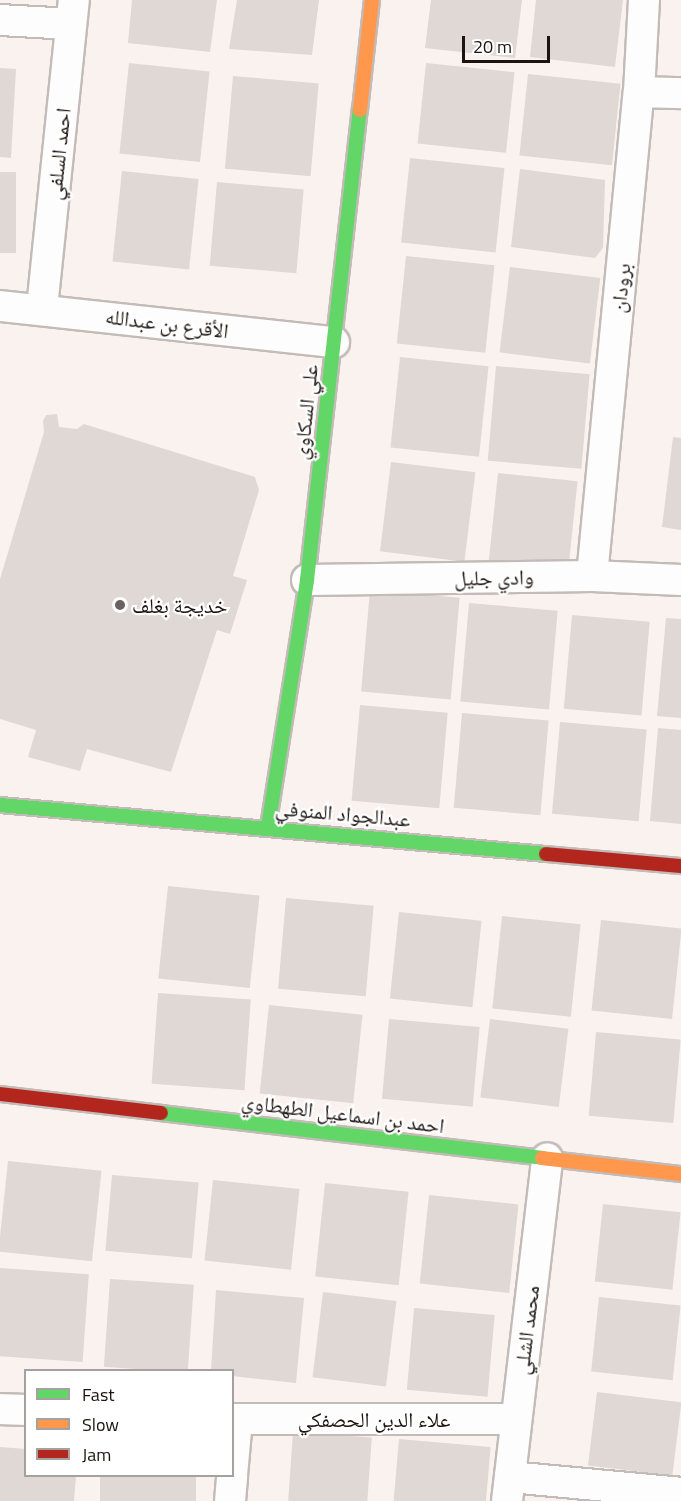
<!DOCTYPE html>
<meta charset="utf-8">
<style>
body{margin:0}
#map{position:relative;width:681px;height:1501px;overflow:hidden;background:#faf2ef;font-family:"Titillium Web","Noto Naskh Arabic",sans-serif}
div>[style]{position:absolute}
.building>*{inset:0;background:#dfd8d4;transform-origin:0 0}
.roads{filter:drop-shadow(2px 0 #c3bbb7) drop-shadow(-2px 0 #c3bbb7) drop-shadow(0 2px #c3bbb7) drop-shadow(0 -2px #c3bbb7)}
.street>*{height:30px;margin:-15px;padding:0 15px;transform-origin:15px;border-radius:15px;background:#fefdfd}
.fast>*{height:14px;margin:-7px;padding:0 7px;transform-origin:7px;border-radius:7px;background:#63d668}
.slow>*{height:14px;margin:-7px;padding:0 7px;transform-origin:7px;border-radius:7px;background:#ff974d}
.jam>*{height:14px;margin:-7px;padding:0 7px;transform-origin:7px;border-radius:7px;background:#b3261e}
.dots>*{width:16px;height:16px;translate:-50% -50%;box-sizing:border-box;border:3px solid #fff;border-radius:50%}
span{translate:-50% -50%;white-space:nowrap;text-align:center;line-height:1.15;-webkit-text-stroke:4.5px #fff;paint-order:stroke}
.street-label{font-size:21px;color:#1c1410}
.poi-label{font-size:21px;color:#1c1410}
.left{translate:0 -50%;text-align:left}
.legend{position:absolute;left:24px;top:1369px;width:210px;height:108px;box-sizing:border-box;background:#fff;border:2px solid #a4a19f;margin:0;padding:8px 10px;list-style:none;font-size:18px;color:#1c1410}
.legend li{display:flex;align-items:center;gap:12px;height:30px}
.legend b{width:30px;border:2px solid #a4a19f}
.scale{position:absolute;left:462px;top:36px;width:88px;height:27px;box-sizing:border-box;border:3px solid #1c1410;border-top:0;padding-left:8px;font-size:18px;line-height:21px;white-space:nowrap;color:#1c1410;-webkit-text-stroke:4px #fff;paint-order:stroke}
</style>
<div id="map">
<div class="building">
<i style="clip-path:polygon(132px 0,217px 0,210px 52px,128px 43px)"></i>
<i style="clip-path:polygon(237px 0,319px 0,312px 55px,229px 49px)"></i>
<i style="clip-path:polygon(431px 0,522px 0,515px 58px,425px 48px)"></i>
<i style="clip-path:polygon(536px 0,623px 0,615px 67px,530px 57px)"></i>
<i style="left:129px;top:63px;width:81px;height:91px;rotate:6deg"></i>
<i style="left:426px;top:63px;width:89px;height:81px;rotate:6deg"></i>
<i style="clip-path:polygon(0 68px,16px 69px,11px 158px,0 157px)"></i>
<i style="left:528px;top:74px;width:93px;height:82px;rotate:6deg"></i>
<i style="left:233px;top:76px;width:86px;height:93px;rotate:5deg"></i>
<i style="left:410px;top:158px;width:95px;height:85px;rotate:6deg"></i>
<i style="clip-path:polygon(520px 169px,605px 180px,603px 248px,595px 258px,511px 247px)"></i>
<i style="left:122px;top:171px;width:77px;height:91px;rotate:6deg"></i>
<i style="left:0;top:172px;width:16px;height:81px"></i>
<i style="left:217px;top:182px;width:87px;height:84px;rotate:5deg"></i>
<i style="left:406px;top:256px;width:89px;height:88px;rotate:6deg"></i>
<i style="left:510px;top:267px;width:91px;height:86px;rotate:7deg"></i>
<i style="left:400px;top:357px;width:89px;height:91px;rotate:6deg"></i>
<i style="left:496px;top:366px;width:94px;height:95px;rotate:5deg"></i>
<i style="clip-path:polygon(57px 414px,59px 427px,77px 429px,84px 424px,255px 477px,259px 490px,233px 576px,247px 580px,230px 634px,217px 630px,171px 772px,87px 749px,80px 771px,28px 757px,36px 730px,0 719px,0 579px,44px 432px,43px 421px,46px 415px)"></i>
<i style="clip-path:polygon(673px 437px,681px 438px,681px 530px,662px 527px)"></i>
<i style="left:391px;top:462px;width:85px;height:90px;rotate:7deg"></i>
<i style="left:498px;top:473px;width:80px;height:88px;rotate:6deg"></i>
<i style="left:370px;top:590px;width:90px;height:102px;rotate:5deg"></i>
<i style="left:469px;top:603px;width:89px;height:99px;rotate:5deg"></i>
<i style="left:572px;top:615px;width:78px;height:94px;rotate:5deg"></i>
<i style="clip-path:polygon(666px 618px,681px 619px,681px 718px,657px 716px)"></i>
<i style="left:360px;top:705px;width:88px;height:96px;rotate:5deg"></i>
<i style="left:462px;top:713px;width:87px;height:95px;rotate:5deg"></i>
<i style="left:560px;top:722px;width:87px;height:92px;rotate:5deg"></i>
<i style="clip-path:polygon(658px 728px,681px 730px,681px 824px,650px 821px)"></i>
<i style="left:168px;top:886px;width:92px;height:93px;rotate:6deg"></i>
<i style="left:286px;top:898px;width:88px;height:91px;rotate:5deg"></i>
<i style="left:399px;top:912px;width:83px;height:87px;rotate:6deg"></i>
<i style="left:502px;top:916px;width:79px;height:93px;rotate:6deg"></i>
<i style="left:601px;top:920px;width:81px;height:91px;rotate:6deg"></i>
<i style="left:158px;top:993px;width:93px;height:91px;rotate:4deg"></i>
<i style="left:269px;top:1005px;width:94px;height:89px;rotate:6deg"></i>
<i style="left:389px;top:1019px;width:91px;height:80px;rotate:5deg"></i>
<i style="left:490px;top:1019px;width:79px;height:79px;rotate:7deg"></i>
<i style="left:596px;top:1032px;width:85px;height:84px;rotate:5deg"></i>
<i style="left:8px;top:1161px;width:94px;height:91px;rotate:6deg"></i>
<i style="left:112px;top:1175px;width:87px;height:76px;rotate:5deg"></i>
<i style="left:213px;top:1180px;width:87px;height:81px;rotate:6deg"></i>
<i style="left:325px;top:1183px;width:84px;height:94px;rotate:6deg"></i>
<i style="left:429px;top:1195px;width:90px;height:89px;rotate:6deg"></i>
<i style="left:603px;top:1204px;width:78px;height:78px;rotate:6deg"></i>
<i style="left:0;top:1268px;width:89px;height:88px;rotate:4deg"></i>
<i style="left:110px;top:1279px;width:84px;height:88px;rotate:4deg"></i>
<i style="clip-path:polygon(216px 1290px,304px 1298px,296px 1383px,232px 1376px,232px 1370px,211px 1370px)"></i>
<i style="left:323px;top:1292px;width:74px;height:86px;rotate:7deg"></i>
<i style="left:599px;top:1297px;width:82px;height:75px;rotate:6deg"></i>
<i style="left:414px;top:1308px;width:81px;height:82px;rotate:5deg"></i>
<i style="left:597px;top:1392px;width:85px;height:74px;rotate:7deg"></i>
<i style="left:293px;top:1432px;width:79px;height:69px;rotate:4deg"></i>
<i style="left:399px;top:1439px;width:92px;height:62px;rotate:5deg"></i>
<i style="clip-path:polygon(0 1447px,26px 1449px,26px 1476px,76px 1476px,74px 1501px,0 1501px)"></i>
<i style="left:100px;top:1476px;width:96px;height:25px"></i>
</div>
<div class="roads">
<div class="street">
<i style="left:0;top:20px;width:71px;rotate:3.2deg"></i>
<i style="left:639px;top:92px;width:42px;rotate:1.4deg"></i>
<i style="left:0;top:306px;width:336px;rotate:6.2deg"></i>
<i style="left:42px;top:308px;width:310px;rotate:-84.1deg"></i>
<i style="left:592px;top:576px;width:486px;rotate:-84.5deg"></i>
<i style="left:639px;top:92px;width:92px;rotate:-86.9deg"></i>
<i style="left:307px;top:580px;width:285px;rotate:-0.8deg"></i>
<i style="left:592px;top:576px;width:89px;rotate:2.6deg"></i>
<i style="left:0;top:1409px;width:26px;rotate:2deg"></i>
<i style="left:232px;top:1419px;width:283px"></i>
<i style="left:232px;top:1475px;width:55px;rotate:-84.8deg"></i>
<i style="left:510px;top:1477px;width:172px;rotate:5.3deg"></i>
<i style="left:230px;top:1501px;width:25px;rotate:-85deg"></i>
<i style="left:507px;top:1501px;width:345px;rotate:-83.3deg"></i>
</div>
<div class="fast">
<i style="left:0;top:805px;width:548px;rotate:5.13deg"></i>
<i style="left:268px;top:827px;width:250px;rotate:-81deg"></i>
<i style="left:307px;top:580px;width:473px;rotate:-83.6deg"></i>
<i style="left:161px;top:1113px;width:384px;rotate:6.7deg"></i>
</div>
<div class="slow">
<i style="left:360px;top:110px;width:111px;rotate:-83.8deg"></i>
<i style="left:542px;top:1158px;width:140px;rotate:6.6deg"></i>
</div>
<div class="jam">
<i style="left:546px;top:854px;width:136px;rotate:5.1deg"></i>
<i style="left:0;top:1094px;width:162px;rotate:6.7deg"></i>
</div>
</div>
<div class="dots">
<i style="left:120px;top:605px;background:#6a625e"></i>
</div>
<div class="street-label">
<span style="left:58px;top:154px;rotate:-84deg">احمد السلفي</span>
<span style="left:620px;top:288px;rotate:-84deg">برودان</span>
<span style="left:167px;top:323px;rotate:7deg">الأقرع بن عبدالله</span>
<span style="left:305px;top:412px;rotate:-84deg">علي السكاوي</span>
<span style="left:494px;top:577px;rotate:-1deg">وادي جليل</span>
<span style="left:343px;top:813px;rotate:5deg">عبدالجواد المنوفي</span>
<span style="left:343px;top:1113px;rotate:7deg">احمد بن اسماعيل الطهطاوي</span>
<span style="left:526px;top:1330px;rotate:-83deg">محمد الشلي</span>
<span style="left:374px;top:1419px">علاء الدين الحصفكي</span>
</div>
<div class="poi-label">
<span class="left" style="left:132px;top:605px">خديجة بغلف</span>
</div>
<ul class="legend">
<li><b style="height:8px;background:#63d668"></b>Fast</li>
<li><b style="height:8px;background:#ff974d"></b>Slow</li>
<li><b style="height:8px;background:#b3261e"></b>Jam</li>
</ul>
<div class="scale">20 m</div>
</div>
